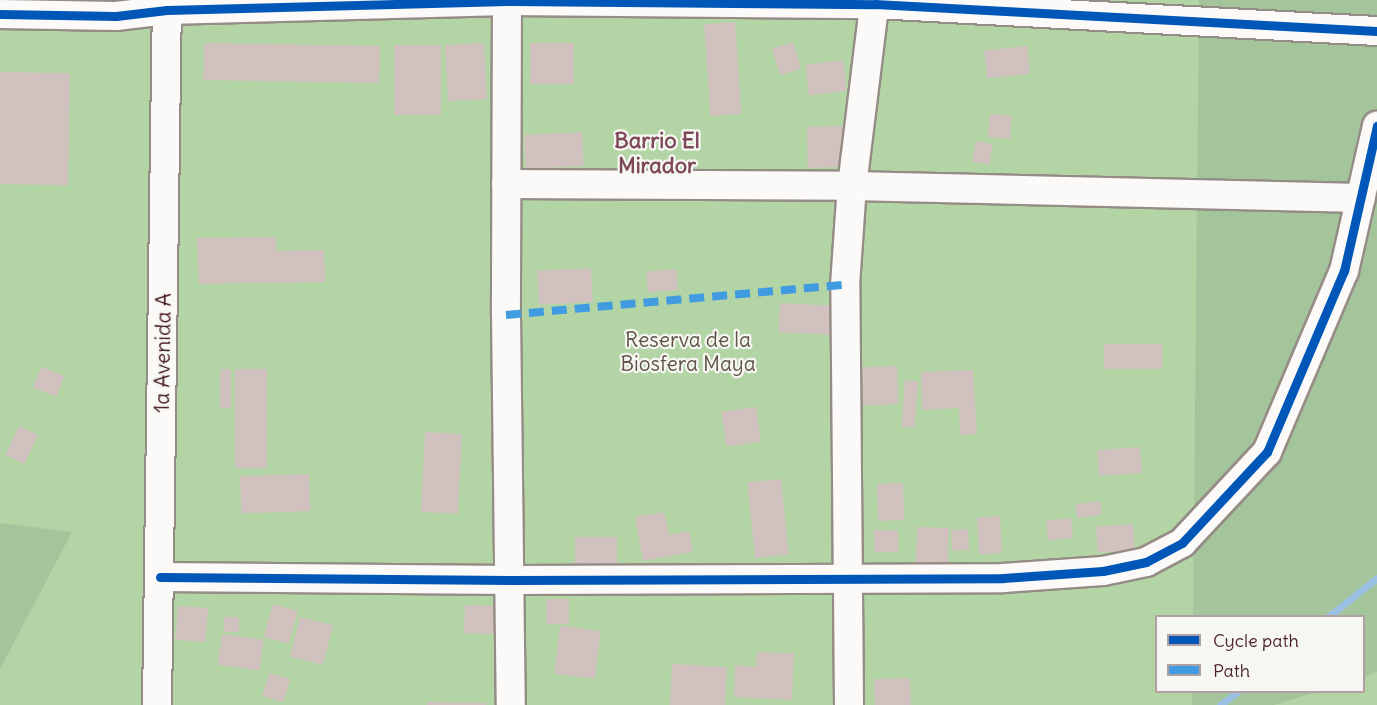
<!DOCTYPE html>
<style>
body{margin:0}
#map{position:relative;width:1377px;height:705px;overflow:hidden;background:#e4dece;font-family:Delius,sans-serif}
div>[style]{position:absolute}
.green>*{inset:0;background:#b3d5a6}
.forest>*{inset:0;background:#a4c59c}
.stream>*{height:7px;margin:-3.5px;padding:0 3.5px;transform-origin:3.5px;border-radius:3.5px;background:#9cc0e3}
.building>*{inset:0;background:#d2c2bf;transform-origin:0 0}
.roads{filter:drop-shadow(2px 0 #968c86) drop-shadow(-2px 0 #968c86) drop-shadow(0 2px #968c86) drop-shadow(0 -2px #968c86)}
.minor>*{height:28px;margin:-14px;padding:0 14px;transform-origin:14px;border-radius:14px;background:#fbfaf8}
.quiet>*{height:8px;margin-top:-4px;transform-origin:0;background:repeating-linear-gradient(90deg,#409be1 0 15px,transparent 0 23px)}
.cycleway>*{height:9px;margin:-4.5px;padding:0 4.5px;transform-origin:4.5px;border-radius:4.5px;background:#0057b8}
span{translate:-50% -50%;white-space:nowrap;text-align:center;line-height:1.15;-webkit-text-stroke:4.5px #f6f6f2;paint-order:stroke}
.park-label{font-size:21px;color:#5e5346}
.street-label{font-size:21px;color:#4a1f2b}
.neighbourhood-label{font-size:22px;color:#7d4857;font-weight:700}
.legend{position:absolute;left:1155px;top:615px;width:210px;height:78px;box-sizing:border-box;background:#f6f6f2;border:2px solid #b1a0a2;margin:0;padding:8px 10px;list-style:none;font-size:18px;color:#4a1f2b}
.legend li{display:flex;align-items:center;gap:12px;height:30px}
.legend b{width:30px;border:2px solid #b1a0a2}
</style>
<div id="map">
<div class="green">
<i style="clip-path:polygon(evenodd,0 0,1377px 0,1377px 705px,0 705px,0 0,1156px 616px,1364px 616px,1364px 692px,1156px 692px,1156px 616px)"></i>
</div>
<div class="forest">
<i style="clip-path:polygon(1199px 0,1377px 0,1377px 672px,1364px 677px,1364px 616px,1193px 616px)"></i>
<i style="clip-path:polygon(0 523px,72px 532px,0 669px)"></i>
<i style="clip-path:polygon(1192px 692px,1316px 692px,1274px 705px,1192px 705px)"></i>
</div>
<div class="stream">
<i style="left:1329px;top:616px;width:61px;rotate:-38.4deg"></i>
<i style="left:1220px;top:705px;width:21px;rotate:-37deg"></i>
</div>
<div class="building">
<i style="left:735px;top:22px;width:92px;height:31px;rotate:86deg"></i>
<i style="left:793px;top:42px;width:28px;height:22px;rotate:73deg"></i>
<i style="left:204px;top:43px;width:176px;height:37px;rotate:1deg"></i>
<i style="left:484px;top:43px;width:56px;height:39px;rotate:87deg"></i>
<i style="left:530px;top:43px;width:44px;height:41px"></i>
<i style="left:394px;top:45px;width:47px;height:70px"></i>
<i style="left:1027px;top:46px;width:28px;height:43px;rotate:84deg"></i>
<i style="left:843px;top:60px;width:31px;height:38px;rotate:83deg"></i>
<i style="left:0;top:72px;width:70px;height:112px;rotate:1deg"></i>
<i style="left:990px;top:114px;width:22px;height:23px;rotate:5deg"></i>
<i style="left:846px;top:126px;width:41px;height:39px;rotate:89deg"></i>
<i style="left:582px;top:132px;width:34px;height:58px;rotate:87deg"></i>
<i style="left:976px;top:141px;width:17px;height:21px;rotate:10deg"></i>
<i style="clip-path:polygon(276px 237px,276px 251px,324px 250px,325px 282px,199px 284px,197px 238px)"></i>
<i style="left:591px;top:268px;width:34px;height:54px;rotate:87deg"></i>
<i style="left:676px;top:269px;width:21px;height:30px;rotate:85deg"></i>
<i style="left:780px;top:303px;width:51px;height:29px;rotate:3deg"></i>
<i style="left:1104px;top:344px;width:58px;height:25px"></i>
<i style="left:897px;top:366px;width:38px;height:41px;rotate:88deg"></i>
<i style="left:41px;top:367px;width:25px;height:22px;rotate:21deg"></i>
<i style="left:220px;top:369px;width:11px;height:39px"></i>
<i style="left:235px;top:369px;width:32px;height:99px"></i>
<i style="clip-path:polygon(973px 370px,977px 434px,960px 435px,959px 408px,922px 410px,921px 372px)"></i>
<i style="left:905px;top:380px;width:13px;height:47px;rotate:4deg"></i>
<i style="left:756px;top:407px;width:35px;height:35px;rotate:82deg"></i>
<i style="left:19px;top:426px;width:21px;height:32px;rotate:25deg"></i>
<i style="left:425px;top:432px;width:37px;height:80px;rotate:3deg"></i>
<i style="left:1140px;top:447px;width:26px;height:43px;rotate:86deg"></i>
<i style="left:309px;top:474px;width:37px;height:69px;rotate:88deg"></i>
<i style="left:781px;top:479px;width:76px;height:34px;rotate:84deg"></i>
<i style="left:903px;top:483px;width:37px;height:26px;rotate:88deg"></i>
<i style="left:1100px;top:501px;width:14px;height:25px;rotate:82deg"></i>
<i style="clip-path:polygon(664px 512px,669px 535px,689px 531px,693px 552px,643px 561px,635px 517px)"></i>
<i style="left:1000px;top:516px;width:37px;height:23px;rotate:87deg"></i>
<i style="left:1071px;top:518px;width:20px;height:25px;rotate:84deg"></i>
<i style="left:1133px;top:524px;width:26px;height:37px;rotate:86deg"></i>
<i style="left:917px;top:527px;width:32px;height:39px;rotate:2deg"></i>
<i style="left:968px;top:529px;width:21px;height:17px;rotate:87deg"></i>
<i style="left:874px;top:530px;width:24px;height:22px"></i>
<i style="left:575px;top:537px;width:42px;height:29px"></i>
<i style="left:546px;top:599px;width:23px;height:25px"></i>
<i style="left:273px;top:604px;width:26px;height:34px;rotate:16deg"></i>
<i style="left:465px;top:605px;width:33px;height:28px;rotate:2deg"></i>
<i style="left:178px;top:606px;width:30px;height:34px;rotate:4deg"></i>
<i style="left:239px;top:617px;width:15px;height:15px;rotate:90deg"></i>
<i style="left:300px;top:617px;width:34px;height:41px;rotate:14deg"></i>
<i style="left:560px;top:626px;width:41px;height:48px;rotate:7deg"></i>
<i style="left:222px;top:634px;width:42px;height:31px;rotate:8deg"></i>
<i style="clip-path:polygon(757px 652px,794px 653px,792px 700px,734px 697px,735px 665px,756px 667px)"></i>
<i style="left:672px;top:664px;width:55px;height:41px;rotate:3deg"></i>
<i style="left:269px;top:673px;width:22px;height:24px;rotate:16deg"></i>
<i style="left:910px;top:678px;width:27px;height:36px;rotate:88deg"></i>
<i style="clip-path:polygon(427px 702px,486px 703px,486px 705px,427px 705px)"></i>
</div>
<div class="roads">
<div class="minor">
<i style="left:507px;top:0;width:315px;rotate:90.2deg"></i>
<i style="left:506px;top:315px;width:390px;rotate:89.3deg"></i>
<i style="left:0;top:14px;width:116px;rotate:1deg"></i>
<i style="left:116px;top:16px;width:51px;rotate:-6.7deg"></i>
<i style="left:167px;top:10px;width:340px;rotate:-1.5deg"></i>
<i style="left:507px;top:1px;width:368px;rotate:0.5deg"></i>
<i style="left:875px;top:4px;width:503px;rotate:3.08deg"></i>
<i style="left:506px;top:184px;width:346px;rotate:0.3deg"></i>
<i style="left:852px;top:186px;width:509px;rotate:1.35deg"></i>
<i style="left:160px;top:577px;width:350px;rotate:0.5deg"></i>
<i style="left:510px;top:580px;width:493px;rotate:-0.2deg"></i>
<i style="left:1003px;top:578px;width:100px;rotate:-4deg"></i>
<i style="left:1103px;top:571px;width:44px;rotate:-11.8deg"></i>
<i style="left:1146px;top:562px;width:41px;rotate:-27.8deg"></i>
<i style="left:1182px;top:543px;width:125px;rotate:-47deg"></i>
<i style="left:1267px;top:452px;width:197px;rotate:-67deg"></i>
<i style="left:1344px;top:271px;width:149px;rotate:-77.2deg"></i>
<i style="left:157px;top:705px;width:705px;rotate:-89.19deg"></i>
<i style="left:849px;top:705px;width:420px;rotate:-90.5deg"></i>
<i style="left:845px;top:285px;width:99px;rotate:-86deg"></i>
<i style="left:852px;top:186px;width:187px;rotate:-83deg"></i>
</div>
</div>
<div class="quiet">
<i style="left:506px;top:315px;width:340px;rotate:-5.1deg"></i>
</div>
<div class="cycleway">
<i style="left:0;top:14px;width:116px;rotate:1deg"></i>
<i style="left:116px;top:16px;width:51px;rotate:-6.7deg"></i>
<i style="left:167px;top:10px;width:340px;rotate:-1.5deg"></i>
<i style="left:507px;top:1px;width:368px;rotate:0.5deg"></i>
<i style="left:875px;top:4px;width:503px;rotate:3.08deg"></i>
<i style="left:160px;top:577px;width:350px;rotate:0.5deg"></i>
<i style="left:510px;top:580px;width:493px;rotate:-0.2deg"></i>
<i style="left:1003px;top:578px;width:100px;rotate:-4deg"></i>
<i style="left:1103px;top:571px;width:44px;rotate:-11.8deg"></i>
<i style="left:1146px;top:562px;width:41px;rotate:-27.8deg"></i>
<i style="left:1182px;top:543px;width:125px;rotate:-47deg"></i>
<i style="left:1267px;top:452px;width:197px;rotate:-67deg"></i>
<i style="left:1344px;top:271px;width:149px;rotate:-77.2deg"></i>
</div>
<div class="park-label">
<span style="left:688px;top:352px">Reserva de la<br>Biosfera Maya</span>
</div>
<div class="street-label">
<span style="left:163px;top:353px;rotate:-89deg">1a Avenida A</span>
</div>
<div class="neighbourhood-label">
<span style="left:657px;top:153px">Barrio El<br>Mirador</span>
</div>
<ul class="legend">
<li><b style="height:8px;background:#0057b8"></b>Cycle path</li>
<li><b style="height:8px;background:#409be1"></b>Path</li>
</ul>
</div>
